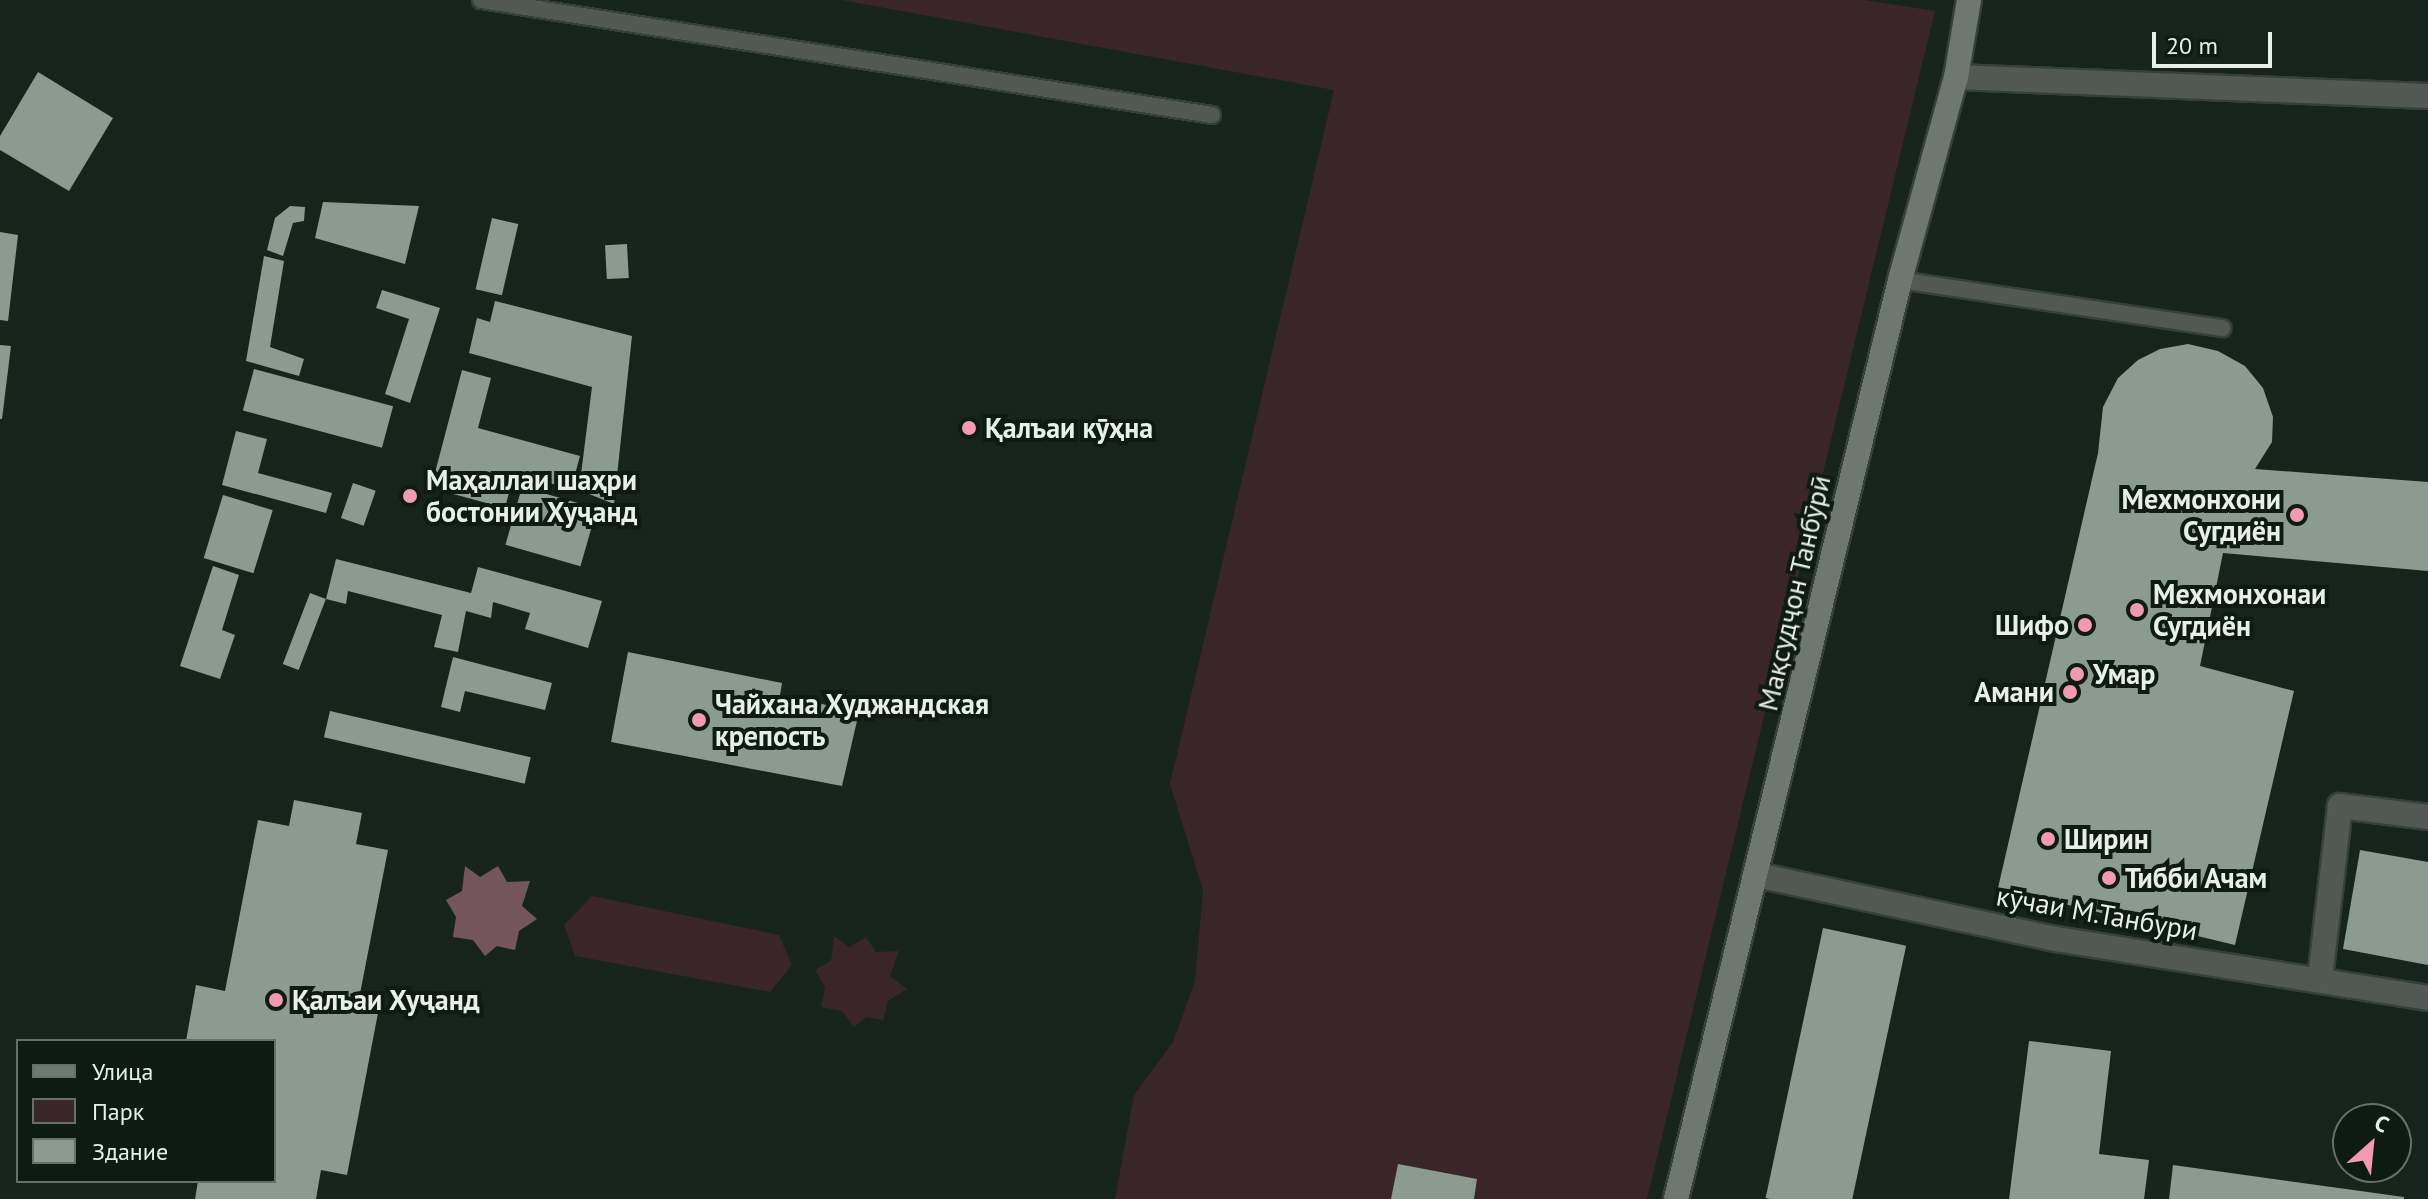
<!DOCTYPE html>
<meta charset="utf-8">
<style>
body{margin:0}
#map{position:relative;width:2428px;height:1199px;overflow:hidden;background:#17241c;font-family:"PT Sans",sans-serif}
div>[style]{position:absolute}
.green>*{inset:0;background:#39252a}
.water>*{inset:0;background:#75555d}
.building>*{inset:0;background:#8b9b90;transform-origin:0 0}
.roads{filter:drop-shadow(2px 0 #344039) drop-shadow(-2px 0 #344039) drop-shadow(0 2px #344039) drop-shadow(0 -2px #344039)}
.lane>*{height:16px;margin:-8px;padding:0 8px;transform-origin:8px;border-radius:8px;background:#525854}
.street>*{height:24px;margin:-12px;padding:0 12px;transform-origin:12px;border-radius:12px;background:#525854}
.secondary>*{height:24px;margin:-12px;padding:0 12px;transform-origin:12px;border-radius:12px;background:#6d7870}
.dots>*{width:22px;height:22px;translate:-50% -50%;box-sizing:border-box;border:4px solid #0e1b13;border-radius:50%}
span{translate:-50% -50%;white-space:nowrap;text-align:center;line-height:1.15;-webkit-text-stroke:8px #0e1b13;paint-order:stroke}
.poi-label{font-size:28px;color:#e6efe8;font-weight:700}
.left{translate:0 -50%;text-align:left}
.right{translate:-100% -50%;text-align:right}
.street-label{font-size:28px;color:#e6efe8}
.legend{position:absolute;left:16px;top:1039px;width:260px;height:144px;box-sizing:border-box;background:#0e1b13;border:2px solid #647068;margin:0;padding:10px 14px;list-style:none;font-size:24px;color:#e6efe8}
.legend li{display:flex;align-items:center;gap:16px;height:40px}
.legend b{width:40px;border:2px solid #647068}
.north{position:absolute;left:2332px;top:1103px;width:80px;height:80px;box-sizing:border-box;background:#0e1b13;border:2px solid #647068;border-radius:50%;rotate:27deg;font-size:22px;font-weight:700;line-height:32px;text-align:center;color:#e6efe8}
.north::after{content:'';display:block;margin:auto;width:28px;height:36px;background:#f19ab1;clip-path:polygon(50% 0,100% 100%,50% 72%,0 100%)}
.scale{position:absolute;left:2152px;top:32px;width:120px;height:36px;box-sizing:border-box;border:4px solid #e6efe8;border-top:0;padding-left:10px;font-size:24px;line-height:28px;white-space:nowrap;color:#e6efe8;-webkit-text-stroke:6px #0e1b13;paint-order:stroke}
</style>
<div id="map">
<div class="green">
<i style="clip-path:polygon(841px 0,1865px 0,1935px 11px,1647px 1199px,1115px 1199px,1134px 1095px,1173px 1042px,1195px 981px,1203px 890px,1170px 784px,1334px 90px)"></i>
<i style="clip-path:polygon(592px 896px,779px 935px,792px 965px,770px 992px,575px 956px,564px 925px)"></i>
<i style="clip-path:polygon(834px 936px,849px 947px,866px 937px,876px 952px,899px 951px,890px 976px,907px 989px,888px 1001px,883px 1020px,866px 1017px,854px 1027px,842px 1011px,821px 1007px,825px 988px,815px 970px,831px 961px)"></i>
</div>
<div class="water">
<i style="clip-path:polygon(465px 866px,480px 877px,498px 866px,507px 882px,530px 881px,522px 906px,537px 919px,519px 931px,515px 950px,497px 946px,485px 956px,473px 940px,453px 937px,456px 917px,446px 900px,462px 891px)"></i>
</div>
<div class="building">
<i style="clip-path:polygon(38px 72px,113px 118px,69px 191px,0 150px,0 136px)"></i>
<i style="clip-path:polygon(323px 202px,419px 206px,405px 264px,315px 238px)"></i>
<i style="clip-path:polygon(290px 206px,305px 207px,304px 221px,293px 223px,283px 256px,267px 250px,275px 218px)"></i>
<i style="left:492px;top:218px;width:27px;height:73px;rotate:13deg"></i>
<i style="clip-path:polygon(0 232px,18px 235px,8px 321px,0 320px)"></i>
<i style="left:627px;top:244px;width:34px;height:22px;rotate:87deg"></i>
<i style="clip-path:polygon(264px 256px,284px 261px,270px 347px,304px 359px,299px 376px,246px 361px)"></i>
<i style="clip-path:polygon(382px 290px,440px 308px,410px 403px,385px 394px,409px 319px,376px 308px)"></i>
<i style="clip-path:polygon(495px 301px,632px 336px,614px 504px,579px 490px,592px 387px,469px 353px,477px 318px,490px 322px)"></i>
<i style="clip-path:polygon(2188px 344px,2218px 351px,2245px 366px,2263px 388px,2273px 417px,2272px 442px,2255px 469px,2428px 482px,2428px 571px,2223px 553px,2200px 666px,2294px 691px,2235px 945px,1998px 888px,2098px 453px,2103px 407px,2118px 378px,2138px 360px,2160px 349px)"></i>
<i style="clip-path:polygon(0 345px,11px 346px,2px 419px,0 419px)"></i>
<i style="left:254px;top:369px;width:144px;height:43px;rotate:15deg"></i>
<i style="clip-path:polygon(462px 370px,491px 378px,478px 428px,580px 456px,571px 489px,514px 473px,505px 508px,431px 488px)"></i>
<i style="clip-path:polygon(236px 431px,267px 439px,258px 473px,332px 493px,326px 513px,222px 485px)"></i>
<i style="left:353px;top:483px;width:24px;height:37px;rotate:19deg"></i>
<i style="left:522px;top:487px;width:78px;height:60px;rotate:16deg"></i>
<i style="left:223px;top:495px;width:52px;height:66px;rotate:17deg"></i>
<i style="clip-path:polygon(336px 559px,471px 593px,478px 567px,602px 601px,588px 648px,525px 629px,530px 613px,493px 602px,491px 618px,466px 611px,458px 652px,434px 647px,442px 615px,348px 591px,346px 604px,326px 599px)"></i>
<i style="clip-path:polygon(213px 566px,239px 575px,222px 630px,235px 635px,220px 679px,180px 666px)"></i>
<i style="left:310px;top:593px;width:17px;height:76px;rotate:21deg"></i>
<i style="clip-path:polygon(628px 652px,782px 683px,780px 695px,859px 712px,842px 786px,611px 742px)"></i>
<i style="clip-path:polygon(453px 657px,552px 683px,545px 710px,465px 691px,460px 712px,441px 707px)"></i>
<i style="left:330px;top:711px;width:206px;height:27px;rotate:13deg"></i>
<i style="clip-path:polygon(294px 800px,362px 813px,356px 844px,388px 850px,357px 1009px,378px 1013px,347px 1175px,321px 1170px,316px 1199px,195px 1199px,198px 1181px,274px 1181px,274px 1041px,186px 1041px,196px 985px,225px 991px,258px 820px,289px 826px)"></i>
<i style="clip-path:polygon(2360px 850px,2428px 862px,2428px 965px,2343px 949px)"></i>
<i style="left:1823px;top:928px;width:85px;height:276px;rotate:12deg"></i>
<i style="clip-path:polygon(2029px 1041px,2111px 1051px,2099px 1154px,2149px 1160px,2144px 1199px,2009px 1199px)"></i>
<i style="clip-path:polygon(1398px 1164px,1477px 1179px,1474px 1199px,1391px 1199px)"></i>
<i style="clip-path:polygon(2173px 1165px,2404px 1197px,2404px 1199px,2169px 1199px)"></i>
</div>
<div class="roads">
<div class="lane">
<i style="left:481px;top:0;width:740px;rotate:8.94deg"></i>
<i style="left:1900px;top:280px;width:326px;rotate:8.5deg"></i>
</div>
<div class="street">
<i style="left:1956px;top:77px;width:472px;rotate:2.3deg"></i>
<i style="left:1757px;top:875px;width:306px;rotate:12.1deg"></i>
<i style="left:2056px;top:939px;width:377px;rotate:9deg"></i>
<i style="left:2320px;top:979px;width:174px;rotate:-83.4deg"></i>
<i style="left:2340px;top:806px;width:89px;rotate:7.1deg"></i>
</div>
<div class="secondary">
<i style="left:1676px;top:1199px;width:946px;rotate:-76.3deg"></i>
<i style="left:1900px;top:280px;width:211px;rotate:-74.6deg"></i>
<i style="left:1956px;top:77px;width:78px;rotate:-80.4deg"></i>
</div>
</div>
<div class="dots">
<i style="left:969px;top:428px;background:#f19ab1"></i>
<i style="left:410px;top:496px;background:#f19ab1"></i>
<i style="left:2297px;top:515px;background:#f19ab1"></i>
<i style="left:2137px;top:610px;background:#f19ab1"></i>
<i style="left:2085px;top:625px;background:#f19ab1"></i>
<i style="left:2077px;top:674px;background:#f19ab1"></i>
<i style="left:2070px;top:692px;background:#f19ab1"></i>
<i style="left:699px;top:720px;background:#f19ab1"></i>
<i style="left:2048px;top:839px;background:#f19ab1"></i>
<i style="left:2109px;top:878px;background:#f19ab1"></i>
<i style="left:276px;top:1000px;background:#f19ab1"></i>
</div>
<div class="poi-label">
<span class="left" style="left:985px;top:428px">Қалъаи кӯҳна</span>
<span class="left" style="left:426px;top:496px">Маҳаллаи шаҳри<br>бостонии Хуҷанд</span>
<span class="right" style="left:2281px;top:515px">Мехмонхони<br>Сугдиён</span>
<span class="left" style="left:2153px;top:610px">Мехмонхонаи<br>Сугдиён</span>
<span class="right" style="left:2069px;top:625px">Шифо</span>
<span class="left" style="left:2093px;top:674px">Умар</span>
<span class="right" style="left:2054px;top:692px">Амани</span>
<span class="left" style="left:715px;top:720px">Чайхана Худжандская<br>крепость</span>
<span class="left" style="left:2064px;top:839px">Ширин</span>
<span class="left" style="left:2125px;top:878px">Тибби Ачам</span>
<span class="left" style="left:292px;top:1000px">Қалъаи Хуҷанд</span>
</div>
<div class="street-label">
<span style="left:1794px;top:593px;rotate:-77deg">Мақсудҷон Танбӯрӣ</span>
<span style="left:2097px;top:913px;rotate:10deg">кӯчаи М.Танбури</span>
</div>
<ul class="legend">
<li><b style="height:10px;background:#6d7870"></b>Улица</li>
<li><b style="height:22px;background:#39252a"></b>Парк</li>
<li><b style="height:22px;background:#8b9b90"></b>Здание</li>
</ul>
<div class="north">С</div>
<div class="scale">20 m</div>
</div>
